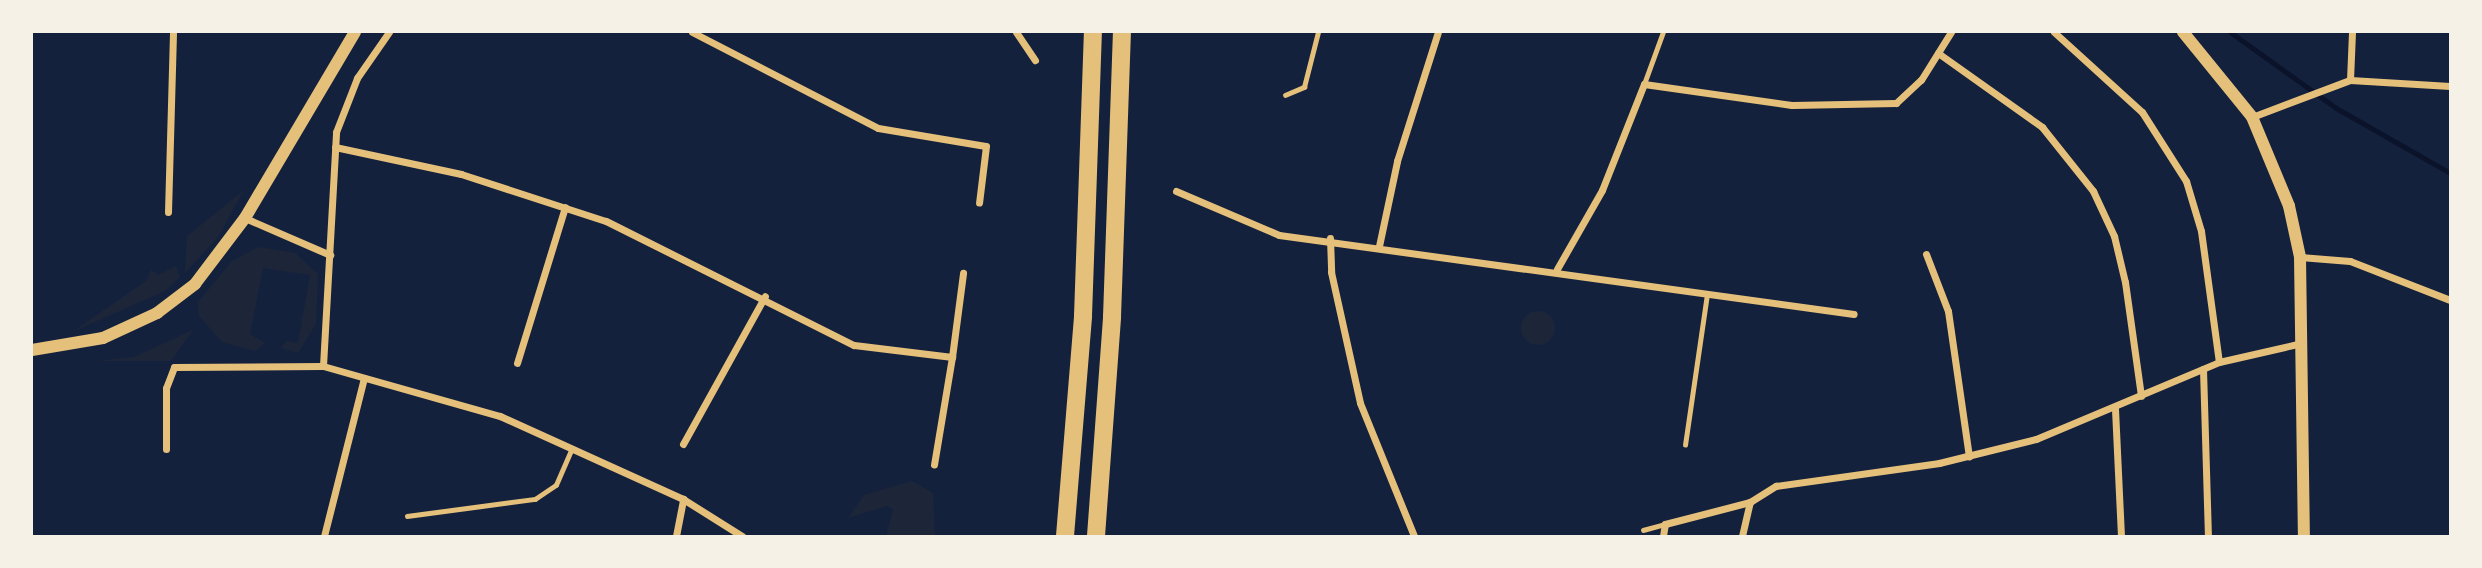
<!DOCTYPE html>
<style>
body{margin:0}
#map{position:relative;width:2482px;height:568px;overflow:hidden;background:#14213d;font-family:Literata,serif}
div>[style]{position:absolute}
.green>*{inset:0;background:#1d2539}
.round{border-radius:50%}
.stream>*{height:5px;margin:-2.5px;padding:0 2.5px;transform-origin:2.5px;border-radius:2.5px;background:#0b132b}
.service>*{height:4.5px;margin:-2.25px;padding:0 2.25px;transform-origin:2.25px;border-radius:2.25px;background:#e5c07b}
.minor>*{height:7px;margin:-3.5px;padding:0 3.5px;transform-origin:3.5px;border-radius:3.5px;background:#e5c07b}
.tertiary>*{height:12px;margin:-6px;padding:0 6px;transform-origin:6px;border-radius:6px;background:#e5c07b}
.secondary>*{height:12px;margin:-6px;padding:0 6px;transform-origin:6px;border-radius:6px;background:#e5c07b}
.motorway>*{height:18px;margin:-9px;padding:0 9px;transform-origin:9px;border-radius:9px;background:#e5c07b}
span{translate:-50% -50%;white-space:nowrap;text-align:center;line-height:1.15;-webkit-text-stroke:7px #f6f1e7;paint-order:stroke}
.frame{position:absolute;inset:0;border:33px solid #f6f1e7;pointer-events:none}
</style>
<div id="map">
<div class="green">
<i style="clip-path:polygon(243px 191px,219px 236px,185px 273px,187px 236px)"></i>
<i style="clip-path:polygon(258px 247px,295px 253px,318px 274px,316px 324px,298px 353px,281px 348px,286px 341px,298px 343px,310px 275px,263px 268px,250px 334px,265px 343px,255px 351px,222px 342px,199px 316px,198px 302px,231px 262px)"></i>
<i style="clip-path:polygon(176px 266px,180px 277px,165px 291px,72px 332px,146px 281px,151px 270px,158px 275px)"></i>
<i class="round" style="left:1521px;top:311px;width:34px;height:34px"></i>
<i style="clip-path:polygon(193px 330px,171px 361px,96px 361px,134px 357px)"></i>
<i style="clip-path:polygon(912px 481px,933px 493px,935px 536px,886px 536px,893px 509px,887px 506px,848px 518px,864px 495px)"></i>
</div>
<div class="stream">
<i style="left:2230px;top:32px;width:130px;rotate:35.6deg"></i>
<i style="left:2336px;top:108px;width:131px;rotate:29.7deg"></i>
</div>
<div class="service">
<i style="left:1644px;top:84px;width:55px;rotate:-69.9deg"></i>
<i style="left:1285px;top:95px;width:21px;rotate:-23deg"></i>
<i style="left:1304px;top:87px;width:57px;rotate:-75.7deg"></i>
<i style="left:1685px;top:445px;width:153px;rotate:-81.7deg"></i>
<i style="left:407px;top:516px;width:129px;rotate:-7.6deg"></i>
<i style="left:535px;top:499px;width:25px;rotate:-34deg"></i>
<i style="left:556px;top:485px;width:40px;rotate:-66.6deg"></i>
<i style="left:1643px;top:530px;width:23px;rotate:-15deg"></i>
</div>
<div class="minor">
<i style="left:692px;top:32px;width:209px;rotate:27.3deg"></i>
<i style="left:878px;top:128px;width:109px;rotate:9.5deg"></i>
<i style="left:986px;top:146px;width:57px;rotate:97deg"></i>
<i style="left:1016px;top:32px;width:34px;rotate:56deg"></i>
<i style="left:2054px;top:32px;width:119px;rotate:42.3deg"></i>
<i style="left:2142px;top:112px;width:82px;rotate:57.5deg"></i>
<i style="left:2186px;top:181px;width:52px;rotate:73.3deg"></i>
<i style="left:2201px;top:231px;width:132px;rotate:82.2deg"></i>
<i style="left:1938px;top:53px;width:128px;rotate:35.4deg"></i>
<i style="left:2042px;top:127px;width:82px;rotate:51.4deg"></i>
<i style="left:2093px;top:191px;width:50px;rotate:65deg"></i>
<i style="left:2114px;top:236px;width:47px;rotate:76.6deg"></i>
<i style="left:2125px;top:282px;width:115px;rotate:82deg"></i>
<i style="left:2350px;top:80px;width:48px;rotate:-87.6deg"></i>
<i style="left:2252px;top:117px;width:105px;rotate:-20.7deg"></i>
<i style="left:2350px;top:80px;width:100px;rotate:3.4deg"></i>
<i style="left:335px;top:147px;width:129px;rotate:12.1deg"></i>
<i style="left:461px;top:174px;width:152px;rotate:18deg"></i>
<i style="left:606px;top:221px;width:277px;rotate:26.6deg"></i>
<i style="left:854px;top:345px;width:99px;rotate:7deg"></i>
<i style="left:952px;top:357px;width:109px;rotate:99.5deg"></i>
<i style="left:1176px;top:191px;width:112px;rotate:23.1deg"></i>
<i style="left:1279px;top:235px;width:580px;rotate:7.82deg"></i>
<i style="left:168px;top:212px;width:180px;rotate:-88.4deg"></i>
<i style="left:245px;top:218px;width:93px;rotate:23.5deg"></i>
<i style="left:1330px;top:238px;width:34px;rotate:88deg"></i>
<i style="left:1331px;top:272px;width:134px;rotate:77.5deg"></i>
<i style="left:1360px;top:403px;width:144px;rotate:67.9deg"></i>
<i style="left:1379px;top:246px;width:87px;rotate:-78deg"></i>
<i style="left:1397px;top:161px;width:135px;rotate:-72.4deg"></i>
<i style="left:1926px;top:254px;width:61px;rotate:68.9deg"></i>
<i style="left:1948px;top:311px;width:147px;rotate:81.8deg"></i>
<i style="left:2300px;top:257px;width:50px;rotate:4.6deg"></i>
<i style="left:2350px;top:261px;width:107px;rotate:21.3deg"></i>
<i style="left:1557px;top:269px;width:91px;rotate:-60.3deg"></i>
<i style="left:1602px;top:190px;width:114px;rotate:-68.4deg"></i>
<i style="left:1644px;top:84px;width:149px;rotate:8.1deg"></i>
<i style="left:1792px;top:105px;width:104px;rotate:-1.1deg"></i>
<i style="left:1896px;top:103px;width:34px;rotate:-43deg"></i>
<i style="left:1921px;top:80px;width:57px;rotate:-58deg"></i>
<i style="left:952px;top:357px;width:85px;rotate:-82.5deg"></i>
<i style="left:517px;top:363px;width:163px;rotate:-72.9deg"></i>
<i style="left:323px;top:366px;width:234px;rotate:-86.8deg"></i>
<i style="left:336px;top:132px;width:58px;rotate:-68.7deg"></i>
<i style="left:357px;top:78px;width:56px;rotate:-55.2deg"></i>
<i style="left:2203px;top:369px;width:167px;rotate:88.3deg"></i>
<i style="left:2115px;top:409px;width:127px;rotate:87.3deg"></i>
<i style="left:683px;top:444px;width:169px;rotate:-61deg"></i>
<i style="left:166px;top:449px;width:61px;rotate:-90deg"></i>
<i style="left:166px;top:388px;width:22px;rotate:-69deg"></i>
<i style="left:174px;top:367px;width:149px;rotate:-0.4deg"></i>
<i style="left:323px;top:366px;width:184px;rotate:15.8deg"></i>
<i style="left:500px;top:416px;width:201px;rotate:24.4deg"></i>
<i style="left:683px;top:499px;width:70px;rotate:32.1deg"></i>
<i style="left:324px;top:536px;width:163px;rotate:-75.8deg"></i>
<i style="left:676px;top:536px;width:38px;rotate:-79deg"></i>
<i style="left:1663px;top:536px;width:12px;rotate:-81deg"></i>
<i style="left:1665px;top:524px;width:88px;rotate:-14.5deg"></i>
<i style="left:1742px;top:536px;width:35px;rotate:-77deg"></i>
<i style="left:1750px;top:502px;width:31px;rotate:-32deg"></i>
<i style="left:1776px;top:486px;width:165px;rotate:-8deg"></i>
<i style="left:1939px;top:463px;width:100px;rotate:-13.9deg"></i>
<i style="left:2036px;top:439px;width:199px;rotate:-22.8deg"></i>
<i style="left:2219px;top:362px;width:85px;rotate:-12.9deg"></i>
</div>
<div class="tertiary">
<i style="left:2183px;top:32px;width:109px;rotate:50.9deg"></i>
<i style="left:2252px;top:117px;width:96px;rotate:67.4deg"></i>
<i style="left:2289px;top:206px;width:52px;rotate:77.8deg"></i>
<i style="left:2300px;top:257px;width:279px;rotate:89.2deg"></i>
</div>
<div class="secondary">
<i style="left:32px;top:350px;width:72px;rotate:-9.6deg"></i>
<i style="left:103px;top:338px;width:60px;rotate:-24.8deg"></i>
<i style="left:157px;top:313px;width:48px;rotate:-37.3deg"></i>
<i style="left:195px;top:284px;width:83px;rotate:-52.9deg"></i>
<i style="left:245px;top:218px;width:216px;rotate:-59.4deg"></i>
</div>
<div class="motorway">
<i style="left:1065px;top:536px;width:221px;rotate:-85.3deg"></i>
<i style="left:1083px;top:316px;width:284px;rotate:-88deg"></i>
<i style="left:1096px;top:536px;width:220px;rotate:-85.8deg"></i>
<i style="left:1112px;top:317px;width:285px;rotate:-88deg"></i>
</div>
<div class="frame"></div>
</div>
